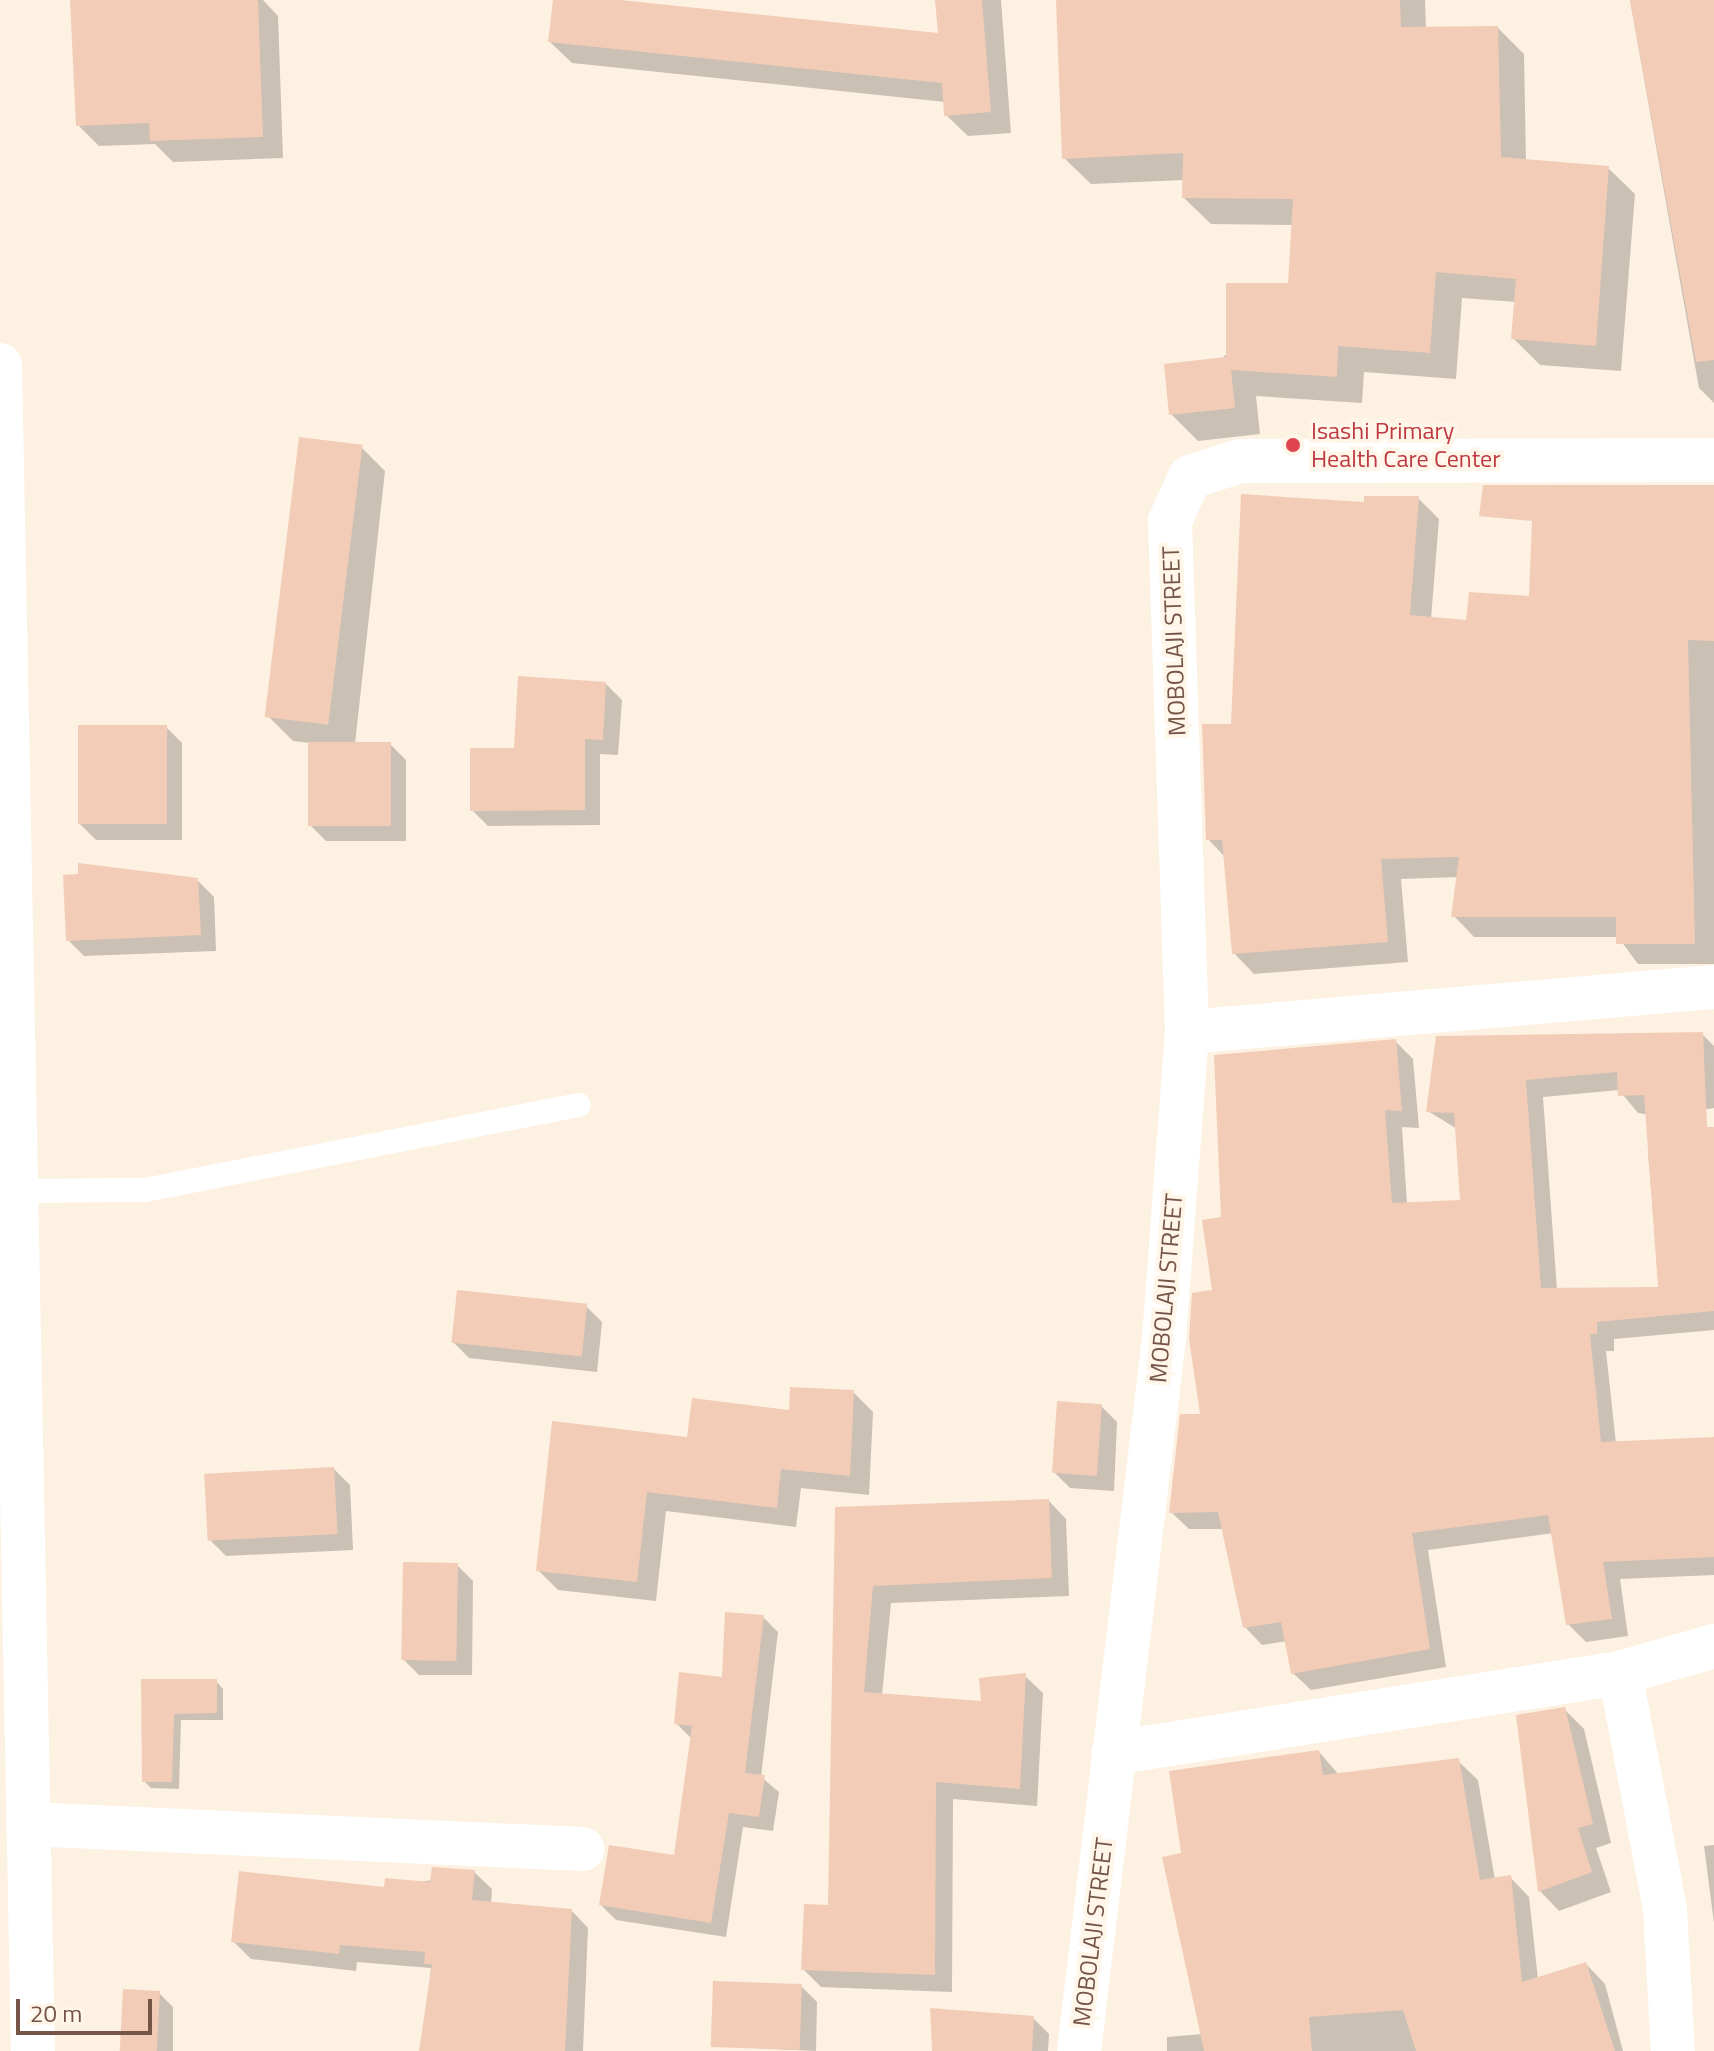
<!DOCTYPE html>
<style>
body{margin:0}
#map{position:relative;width:1714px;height:2051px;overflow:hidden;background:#fdf1e1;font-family:"Titillium Web",sans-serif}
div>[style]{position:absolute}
.shadow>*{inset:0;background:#0003}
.building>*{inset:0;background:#f3ccb8;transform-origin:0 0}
.lane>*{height:24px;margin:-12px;padding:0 12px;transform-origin:12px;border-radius:12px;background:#fff}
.street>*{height:44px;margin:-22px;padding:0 22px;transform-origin:22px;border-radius:22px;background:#fff}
.secondary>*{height:44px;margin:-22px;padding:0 22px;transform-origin:22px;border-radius:22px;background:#fff}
.dots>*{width:22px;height:22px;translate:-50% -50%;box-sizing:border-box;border:4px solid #fff5e8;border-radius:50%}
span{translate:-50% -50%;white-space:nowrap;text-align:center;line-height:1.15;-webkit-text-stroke:8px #fff5e8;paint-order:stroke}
.health-label{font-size:24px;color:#be3a42}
.left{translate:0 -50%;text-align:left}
.street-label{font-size:24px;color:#755547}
.scale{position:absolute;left:16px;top:1999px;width:136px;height:36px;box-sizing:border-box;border:4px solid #755547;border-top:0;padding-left:10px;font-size:24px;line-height:28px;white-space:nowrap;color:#755547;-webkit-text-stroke:6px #fff5e8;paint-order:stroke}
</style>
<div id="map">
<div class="shadow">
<i style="clip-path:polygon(72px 0,263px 0,278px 16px,283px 158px,173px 162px,155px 144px,99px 146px,78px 125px)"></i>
<i style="clip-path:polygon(555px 0,940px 35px,937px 0,1001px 0,1011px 133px,968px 136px,946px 115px,945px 102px,572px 63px,550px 42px)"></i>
<i style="clip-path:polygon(1057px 0,1425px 0,1426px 29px,1498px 28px,1524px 54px,1526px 161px,1608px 168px,1635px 194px,1621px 371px,1540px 365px,1513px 338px,1516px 302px,1462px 298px,1456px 379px,1364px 372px,1362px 403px,1256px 396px,1260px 434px,1198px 441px,1171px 414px,1290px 285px,1294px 225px,1211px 224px,1184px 198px,1184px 180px,1091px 184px,1064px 158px)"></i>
<i style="clip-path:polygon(1630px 0,1714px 0,1714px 403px,1699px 388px)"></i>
<i style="clip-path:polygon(361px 447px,385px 471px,355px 744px,390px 744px,406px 760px,406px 841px,326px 841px,310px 825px,310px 743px,293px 741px,269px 717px)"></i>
<i style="clip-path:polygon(1714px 486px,1714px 964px,1638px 964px,1618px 937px,1474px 937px,1454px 916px,1459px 877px,1401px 879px,1408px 962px,1254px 974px,1234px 953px,1225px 857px,1208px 839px,1233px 726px,1366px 504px,1418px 498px,1439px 519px,1431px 619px,1467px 623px,1531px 598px)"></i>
<i style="clip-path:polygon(606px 684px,622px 700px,618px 755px,600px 754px,600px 825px,488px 826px,472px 810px)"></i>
<i style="clip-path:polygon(166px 727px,182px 743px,182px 840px,96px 840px,80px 824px)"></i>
<i style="clip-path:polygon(197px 880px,214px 897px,216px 951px,84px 956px,68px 940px)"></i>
<i style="clip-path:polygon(1702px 1034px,1714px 1046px,1714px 1108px,1663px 1117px,1638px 1113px,1619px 1090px,1543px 1097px,1557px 1290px,1660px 1289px,1648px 1153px,1714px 1147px,1714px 1330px,1614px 1339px,1614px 1351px,1606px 1351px,1616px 1444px,1714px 1439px,1714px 1575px,1620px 1579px,1628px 1636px,1586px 1642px,1568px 1624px,1554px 1533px,1428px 1550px,1446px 1667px,1311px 1690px,1293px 1673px,1287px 1641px,1262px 1645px,1245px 1627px,1224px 1529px,1189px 1529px,1171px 1512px,1202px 1416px,1223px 1219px,1395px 1041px,1413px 1059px,1419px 1128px,1402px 1127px,1407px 1204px,1462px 1202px,1457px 1129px,1428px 1111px,1438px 1038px)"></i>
<i style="clip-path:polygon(586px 1306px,602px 1322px,597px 1372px,469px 1358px,453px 1342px)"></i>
<i style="clip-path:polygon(853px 1392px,873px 1412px,869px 1495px,801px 1488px,796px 1527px,666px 1511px,656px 1601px,558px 1590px,538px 1570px,689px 1439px)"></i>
<i style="clip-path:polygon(1101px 1406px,1117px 1422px,1114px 1491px,1070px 1488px,1054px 1472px)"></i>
<i style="clip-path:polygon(334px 1469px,350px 1485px,353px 1550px,226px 1556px,210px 1540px)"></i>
<i style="clip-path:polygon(1049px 1501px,1066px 1519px,1069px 1596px,891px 1603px,882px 1695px,983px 1703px,1025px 1676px,1043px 1693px,1037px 1806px,953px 1799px,952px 1992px,821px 1987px,803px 1969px,830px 1907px,837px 1509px)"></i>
<i style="clip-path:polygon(457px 1565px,473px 1581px,472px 1675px,419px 1675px,403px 1659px)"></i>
<i style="clip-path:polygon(763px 1617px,778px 1632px,761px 1777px,779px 1792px,773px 1831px,743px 1827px,726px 1937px,616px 1920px,601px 1905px,676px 1857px,691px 1738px,676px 1723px,724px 1680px)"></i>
<i style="clip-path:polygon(143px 1681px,216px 1681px,223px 1689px,223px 1720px,181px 1720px,179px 1789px,151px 1788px,144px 1781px)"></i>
<i style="clip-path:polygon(1564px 1709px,1584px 1729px,1611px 1843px,1596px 1848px,1611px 1892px,1559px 1911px,1540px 1891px,1518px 1716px)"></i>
<i style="clip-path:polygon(1319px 1752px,1339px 1775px,1458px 1761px,1478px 1780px,1495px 1880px,1510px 1877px,1529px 1897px,1538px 1979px,1586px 1964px,1605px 1984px,1623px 2051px,1167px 2051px,1167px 2037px,1202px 2034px,1184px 1854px)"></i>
<i style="clip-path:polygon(1714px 1845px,1714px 1923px,1704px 1846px)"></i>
<i style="clip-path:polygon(474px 1872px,492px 1889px,491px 1903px,571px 1910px,588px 1928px,583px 2051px,421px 2051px,431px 1968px,357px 1962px,356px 1971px,251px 1959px,233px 1941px,385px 1889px)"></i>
<i style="clip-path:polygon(801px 1986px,817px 2002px,816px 2051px,713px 2046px)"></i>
<i style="clip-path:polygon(159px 1993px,173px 2007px,173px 2051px,122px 2051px)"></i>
<i style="clip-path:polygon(1033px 2018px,1049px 2034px,1048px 2051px,934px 2051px)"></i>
</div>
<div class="building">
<i style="clip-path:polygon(70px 0,258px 0,263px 137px,150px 141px,149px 123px,76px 126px)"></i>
<i style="clip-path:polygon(553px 0,620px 0,938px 33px,935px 0,982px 0,991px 112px,944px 116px,942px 83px,548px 42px)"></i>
<i style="clip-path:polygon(1056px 0,1400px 0,1401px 27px,1498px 26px,1501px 157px,1609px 166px,1596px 346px,1511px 339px,1516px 279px,1436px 272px,1430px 353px,1338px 346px,1337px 377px,1231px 370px,1235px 408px,1169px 415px,1164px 364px,1226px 357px,1226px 283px,1288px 283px,1293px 199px,1182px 198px,1183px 153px,1062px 159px)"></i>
<i style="clip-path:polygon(1630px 0,1714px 0,1714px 360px,1696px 362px)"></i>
<i style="left:299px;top:437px;width:64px;height:282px;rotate:7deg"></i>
<i style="clip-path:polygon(1483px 485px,1714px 485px,1714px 641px,1688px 640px,1695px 944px,1616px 944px,1616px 917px,1451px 917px,1459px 857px,1381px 859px,1388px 942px,1232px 954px,1222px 840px,1206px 840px,1202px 724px,1231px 724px,1241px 494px,1364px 502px,1364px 496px,1419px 496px,1410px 615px,1466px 620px,1469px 592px,1529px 596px,1532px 521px,1479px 516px)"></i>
<i style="clip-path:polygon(518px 676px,606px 682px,603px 740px,585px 739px,585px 810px,470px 811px,470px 748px,514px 748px)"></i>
<i style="left:78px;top:725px;width:89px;height:99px"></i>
<i style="left:308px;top:742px;width:83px;height:84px"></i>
<i style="clip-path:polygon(78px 863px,198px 878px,201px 935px,66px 941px,63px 875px,78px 874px)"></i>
<i style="clip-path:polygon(evenodd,1703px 1032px,1707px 1127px,1714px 1127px,1714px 1311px,1597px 1322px,1597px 1334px,1590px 1334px,1601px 1442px,1714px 1437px,1714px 1557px,1603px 1562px,1612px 1619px,1566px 1625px,1548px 1515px,1412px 1533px,1430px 1649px,1291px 1674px,1281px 1622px,1243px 1628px,1218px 1512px,1169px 1513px,1180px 1414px,1200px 1414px,1189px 1339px,1192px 1293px,1212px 1290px,1202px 1220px,1221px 1217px,1214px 1055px,1396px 1039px,1402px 1111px,1385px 1110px,1392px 1203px,1460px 1200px,1454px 1113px,1426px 1112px,1436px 1036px,1703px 1032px,1617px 1072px,1618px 1096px,1644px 1095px,1658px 1287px,1541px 1288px,1526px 1080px,1617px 1072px)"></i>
<i style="left:457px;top:1290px;width:131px;height:53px;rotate:6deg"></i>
<i style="clip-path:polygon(790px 1387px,854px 1390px,850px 1476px,781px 1469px,777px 1508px,647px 1492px,637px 1582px,536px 1571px,552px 1421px,687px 1437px,692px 1398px,789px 1410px)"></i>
<i style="left:1057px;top:1401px;width:45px;height:72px;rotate:4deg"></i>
<i style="left:334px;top:1467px;width:67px;height:130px;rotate:87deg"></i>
<i style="clip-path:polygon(1049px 1499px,1052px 1578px,873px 1586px,864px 1692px,981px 1701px,979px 1678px,1026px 1673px,1020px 1789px,936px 1782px,935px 1975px,801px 1970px,804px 1904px,828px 1905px,835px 1507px)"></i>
<i style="left:403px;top:1562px;width:55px;height:98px;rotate:1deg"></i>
<i style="clip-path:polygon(725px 1612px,764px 1615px,745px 1773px,765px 1775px,759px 1817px,729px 1813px,711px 1923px,599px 1905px,609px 1845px,674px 1855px,692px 1726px,674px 1724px,679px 1672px,722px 1677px)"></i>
<i style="clip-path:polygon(141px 1679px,217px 1679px,217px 1713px,174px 1714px,172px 1782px,142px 1782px)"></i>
<i style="clip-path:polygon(1565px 1707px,1593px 1824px,1578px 1828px,1592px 1872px,1538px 1892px,1516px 1715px)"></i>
<i style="clip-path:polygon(1319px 1750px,1323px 1775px,1459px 1758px,1480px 1880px,1511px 1875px,1522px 1982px,1586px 1962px,1615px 2051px,1416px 2051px,1403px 2010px,1309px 2017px,1312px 2051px,1204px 2051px,1162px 1857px,1181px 1853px,1169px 1771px)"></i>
<i style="clip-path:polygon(432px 1867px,475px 1870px,472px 1900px,572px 1909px,565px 2051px,419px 2051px,432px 1964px,424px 1964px,425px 1952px,340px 1945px,339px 1954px,231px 1942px,239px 1871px,384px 1887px,385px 1878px,430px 1882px)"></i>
<i style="left:713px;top:1981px;width:89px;height:66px;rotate:2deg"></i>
<i style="left:123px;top:1989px;width:37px;height:62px;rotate:3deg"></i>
<i style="clip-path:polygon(930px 2008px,1034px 2016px,1032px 2051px,932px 2051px)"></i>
</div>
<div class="lane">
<i style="left:16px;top:1191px;width:129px;rotate:-0.4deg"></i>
<i style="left:145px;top:1190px;width:442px;rotate:-11.1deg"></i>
</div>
<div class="street">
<i style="left:1187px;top:1032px;width:529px;rotate:-4.88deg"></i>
<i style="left:1620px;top:1673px;width:240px;rotate:79.2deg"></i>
<i style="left:1665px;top:1909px;width:142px;rotate:86.8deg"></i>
<i style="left:1113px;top:1753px;width:513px;rotate:-8.97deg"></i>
<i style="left:1620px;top:1673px;width:98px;rotate:-16deg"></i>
<i style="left:28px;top:1824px;width:555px;rotate:2.58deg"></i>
<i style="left:1079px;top:2051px;width:718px;rotate:-83.2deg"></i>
<i style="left:1164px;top:1338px;width:307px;rotate:-85.7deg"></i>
<i style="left:1187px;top:1032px;width:511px;rotate:-91.91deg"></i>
<i style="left:1170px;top:521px;width:48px;rotate:-65.6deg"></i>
<i style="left:1190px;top:477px;width:52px;rotate:-17.7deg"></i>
<i style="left:1240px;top:461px;width:474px;rotate:-0.1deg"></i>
</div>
<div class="secondary">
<i style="left:0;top:365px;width:1686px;rotate:88.88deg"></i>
</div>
<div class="dots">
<i style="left:1293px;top:445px;background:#e0444e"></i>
</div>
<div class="health-label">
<span class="left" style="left:1311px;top:445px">Isashi Primary<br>Health Care Center</span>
</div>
<div class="street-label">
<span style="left:1174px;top:641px;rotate:-92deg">MOBOLAJI STREET</span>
<span style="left:1166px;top:1288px;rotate:-85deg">MOBOLAJI STREET</span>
<span style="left:1093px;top:1932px;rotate:-83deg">MOBOLAJI STREET</span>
</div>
<div class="scale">20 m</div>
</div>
